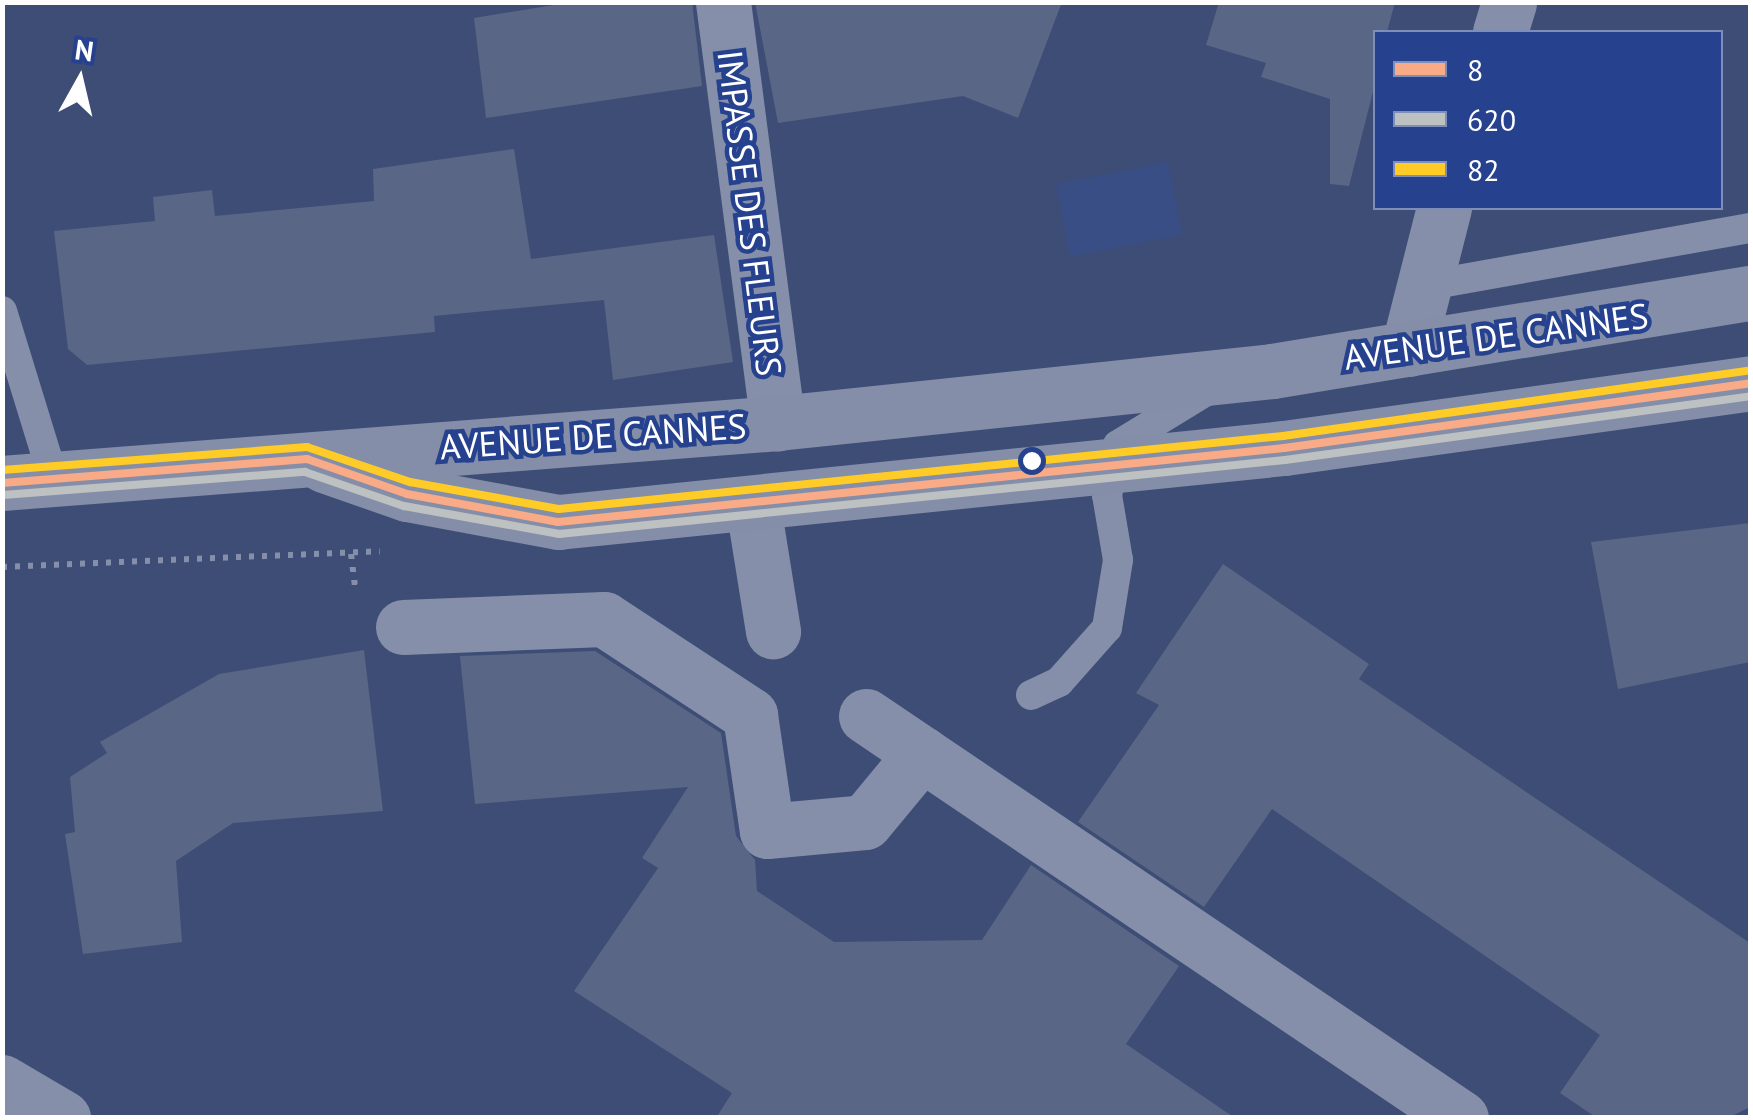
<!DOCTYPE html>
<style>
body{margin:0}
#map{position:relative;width:1753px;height:1120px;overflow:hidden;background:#3e4d76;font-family:"PT Sans",sans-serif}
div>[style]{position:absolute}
.water>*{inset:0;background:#394e85;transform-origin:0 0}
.building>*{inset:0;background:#5a6686}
.path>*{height:6px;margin-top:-3px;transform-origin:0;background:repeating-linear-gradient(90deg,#858faa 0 5px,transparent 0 13px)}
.lane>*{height:30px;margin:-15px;padding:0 15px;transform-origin:15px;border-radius:15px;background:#858faa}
.street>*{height:55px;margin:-27.5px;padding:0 27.5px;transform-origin:27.5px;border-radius:27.5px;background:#858faa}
.primary>*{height:55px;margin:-27.5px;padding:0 27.5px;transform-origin:27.5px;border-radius:27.5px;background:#848ea9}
.bus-1>*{height:8px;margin:-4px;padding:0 4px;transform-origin:4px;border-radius:4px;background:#f8ab86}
.bus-2>*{height:8px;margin:-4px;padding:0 4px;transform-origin:4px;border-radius:4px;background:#bdc1c2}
.bus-3>*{height:8px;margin:-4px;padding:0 4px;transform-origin:4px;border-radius:4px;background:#ffcb26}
.dots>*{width:28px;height:28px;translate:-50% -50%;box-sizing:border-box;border:5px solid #26428e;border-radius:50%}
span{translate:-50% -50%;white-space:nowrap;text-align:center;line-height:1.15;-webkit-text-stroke:9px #26428e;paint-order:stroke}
.street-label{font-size:35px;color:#fff}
.frame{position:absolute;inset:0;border:5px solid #fff;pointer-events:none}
.legend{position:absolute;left:1373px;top:30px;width:350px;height:180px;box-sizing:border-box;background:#26428e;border:2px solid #7d8ebb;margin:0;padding:12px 18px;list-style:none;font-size:30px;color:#fff}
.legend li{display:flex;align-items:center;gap:20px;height:50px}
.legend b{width:50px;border:2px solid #7d8ebb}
.north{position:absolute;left:30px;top:30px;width:100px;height:100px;-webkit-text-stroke:8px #26428e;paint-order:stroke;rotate:8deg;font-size:28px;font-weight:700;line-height:40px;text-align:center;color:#fff}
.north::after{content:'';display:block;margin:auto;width:35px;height:45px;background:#fff;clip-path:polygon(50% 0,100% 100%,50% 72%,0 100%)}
</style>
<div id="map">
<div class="water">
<i style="left:1168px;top:162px;width:74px;height:114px;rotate:79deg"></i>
</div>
<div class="building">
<i style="clip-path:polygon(572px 2px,692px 2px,702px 86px,486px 118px,474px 18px)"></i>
<i style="clip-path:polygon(755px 2px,1062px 2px,1018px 118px,963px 96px,778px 123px)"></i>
<i style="clip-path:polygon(1219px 2px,1395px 2px,1387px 32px,1376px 32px,1376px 80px,1349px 186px,1330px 184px,1330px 99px,1261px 77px,1266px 63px,1206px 45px)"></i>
<i style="clip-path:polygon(514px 149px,531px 259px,714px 235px,733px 362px,613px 380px,604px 300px,434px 316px,435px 332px,87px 365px,68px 349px,54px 231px,155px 221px,153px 197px,212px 190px,215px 216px,374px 201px,373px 169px)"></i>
<i style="clip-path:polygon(1750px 523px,1750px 662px,1618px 689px,1591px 542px)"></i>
<i style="clip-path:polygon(1223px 564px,1369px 664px,1359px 679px,1750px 943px,1750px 1107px,1728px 1118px,1597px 1118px,1560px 1093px,1600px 1035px,1272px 809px,1204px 907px,1078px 822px,1159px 705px,1136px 693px)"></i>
<i style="clip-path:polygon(364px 650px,383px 811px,233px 823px,176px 861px,182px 942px,83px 954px,65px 834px,75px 832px,70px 777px,107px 753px,100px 742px,219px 674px)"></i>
<i style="clip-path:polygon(595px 651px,721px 733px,736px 836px,755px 860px,757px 891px,834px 942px,982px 940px,1031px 865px,1179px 966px,1126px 1044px,1235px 1118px,716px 1118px,732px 1093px,574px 991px,658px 868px,642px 858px,688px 787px,475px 804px,460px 656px)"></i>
</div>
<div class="path">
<i style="left:351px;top:554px;width:35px;rotate:83deg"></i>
<i style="left:2px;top:567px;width:378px;rotate:-2.4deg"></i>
</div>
<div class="lane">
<i style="left:1418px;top:287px;width:337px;rotate:-10.1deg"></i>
<i style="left:2px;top:311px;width:177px;rotate:72.9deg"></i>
<i style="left:1031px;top:695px;width:31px;rotate:-25deg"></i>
<i style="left:1059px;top:682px;width:72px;rotate:-48.4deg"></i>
<i style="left:1107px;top:628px;width:69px;rotate:-80.8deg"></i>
<i style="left:1118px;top:560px;width:66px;rotate:-99.6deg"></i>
<i style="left:1107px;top:495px;width:51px;rotate:-77.6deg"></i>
<i style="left:1118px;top:445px;width:103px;rotate:-31.5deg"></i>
</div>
<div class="street">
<i style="left:723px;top:2px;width:425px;rotate:82.6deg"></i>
<i style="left:1500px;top:32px;width:31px;rotate:-73deg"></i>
<i style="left:1408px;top:349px;width:146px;rotate:-75.7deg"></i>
<i style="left:753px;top:506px;width:127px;rotate:80.9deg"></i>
<i style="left:403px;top:627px;width:201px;rotate:-2.3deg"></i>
<i style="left:604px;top:619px;width:175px;rotate:33.3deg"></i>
<i style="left:750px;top:715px;width:117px;rotate:81.7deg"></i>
<i style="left:767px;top:831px;width:98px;rotate:-5.2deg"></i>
<i style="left:865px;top:822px;width:89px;rotate:-50.4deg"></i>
<i style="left:866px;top:716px;width:718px;rotate:34.04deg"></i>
<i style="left:2px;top:1082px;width:71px;rotate:30.5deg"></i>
</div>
<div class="primary">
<i style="left:324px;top:465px;width:88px;rotate:19.3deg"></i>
<i style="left:407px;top:494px;width:154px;rotate:10.5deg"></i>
<i style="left:558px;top:522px;width:730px;rotate:-5.82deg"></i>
<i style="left:1284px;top:448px;width:471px;rotate:-7.9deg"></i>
<i style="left:2px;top:483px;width:778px;rotate:-4.42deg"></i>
<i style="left:778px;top:423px;width:497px;rotate:-6deg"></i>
<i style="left:1272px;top:371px;width:484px;rotate:-9.3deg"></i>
</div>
<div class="bus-1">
<i style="left:2px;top:483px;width:306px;rotate:-4.5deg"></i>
<i style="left:307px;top:459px;width:106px;rotate:19.3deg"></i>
<i style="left:407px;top:494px;width:154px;rotate:10.5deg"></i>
<i style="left:558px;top:522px;width:730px;rotate:-5.82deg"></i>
<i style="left:1284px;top:448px;width:471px;rotate:-7.9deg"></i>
</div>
<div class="bus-2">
<i style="left:3px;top:495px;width:303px;rotate:-4.4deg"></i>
<i style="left:305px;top:472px;width:105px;rotate:19deg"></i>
<i style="left:404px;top:506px;width:158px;rotate:10.2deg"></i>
<i style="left:559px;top:534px;width:730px;rotate:-5.82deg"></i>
<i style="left:1285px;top:460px;width:469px;rotate:-7.8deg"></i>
</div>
<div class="bus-3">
<i style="left:2px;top:470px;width:306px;rotate:-4.3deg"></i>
<i style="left:307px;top:447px;width:109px;rotate:18.8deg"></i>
<i style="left:410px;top:482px;width:151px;rotate:10.3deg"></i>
<i style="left:559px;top:509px;width:728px;rotate:-5.76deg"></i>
<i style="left:1283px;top:436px;width:470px;rotate:-8deg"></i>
</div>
<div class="dots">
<i style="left:1032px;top:461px;background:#fff"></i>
</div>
<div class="street-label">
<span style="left:750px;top:213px;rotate:83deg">IMPASSE DES FLEURS</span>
<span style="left:1496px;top:336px;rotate:-8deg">AVENUE DE CANNES</span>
<span style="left:593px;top:436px;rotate:-4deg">AVENUE DE CANNES</span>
</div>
<div class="frame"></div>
<ul class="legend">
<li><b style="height:12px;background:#f8ab86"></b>8</li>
<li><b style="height:12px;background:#bdc1c2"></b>620</li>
<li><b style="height:12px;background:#ffcb26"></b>82</li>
</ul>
<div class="north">N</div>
</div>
